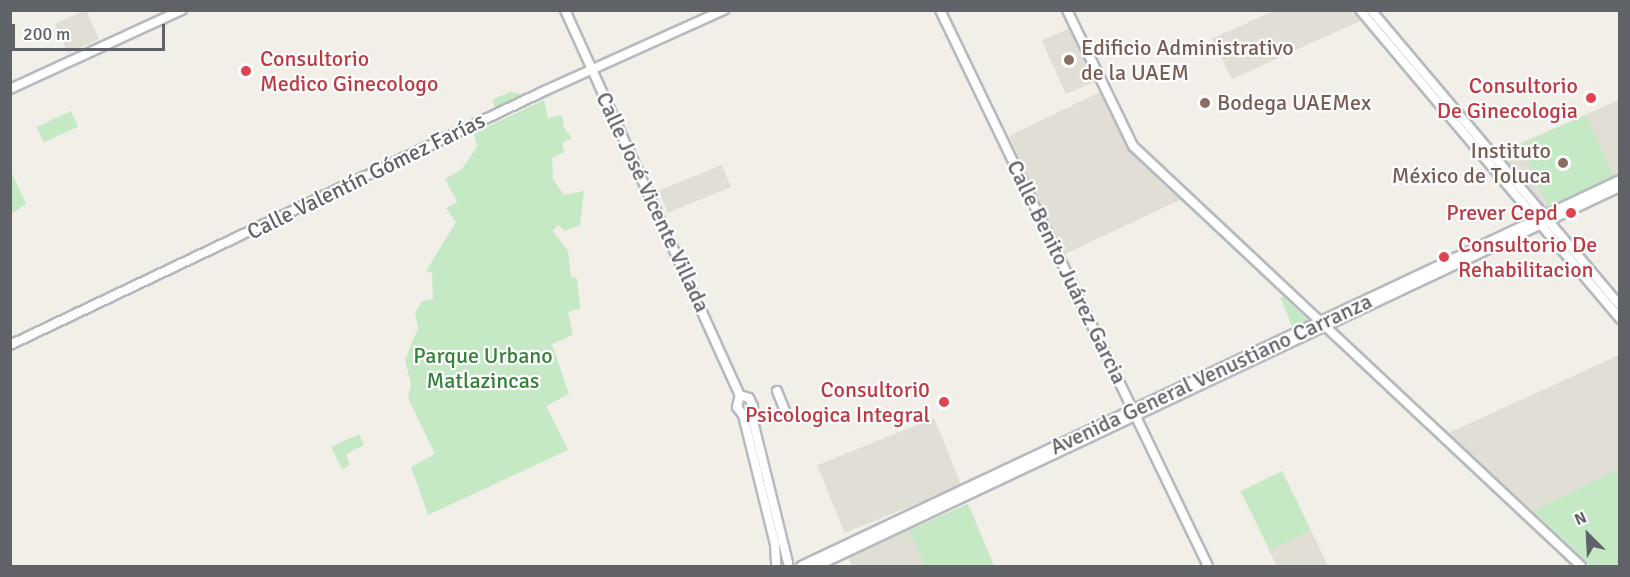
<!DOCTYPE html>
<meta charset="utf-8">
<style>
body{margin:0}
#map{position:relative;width:1630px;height:577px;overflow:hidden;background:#f1efe8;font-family:Signika,sans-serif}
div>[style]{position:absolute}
.education>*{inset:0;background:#e1ded6;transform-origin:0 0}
.green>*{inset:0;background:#c5e8c5;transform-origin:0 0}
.roads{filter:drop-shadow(2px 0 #b6babf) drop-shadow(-2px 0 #b6babf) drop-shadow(0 2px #b6babf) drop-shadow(0 -2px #b6babf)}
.secondary>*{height:8px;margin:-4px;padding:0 4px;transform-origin:4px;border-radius:4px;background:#fff}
.dots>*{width:16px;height:16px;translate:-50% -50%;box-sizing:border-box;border:3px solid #fff;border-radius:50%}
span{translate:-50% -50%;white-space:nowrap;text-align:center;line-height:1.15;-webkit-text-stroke:4.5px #fff;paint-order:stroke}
.education-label{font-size:22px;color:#785e54}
.left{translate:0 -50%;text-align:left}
.right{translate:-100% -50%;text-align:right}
.health-label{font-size:22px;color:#be3a42}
.street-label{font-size:22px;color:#5f6368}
.park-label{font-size:22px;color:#348238}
.frame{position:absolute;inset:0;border:12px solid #5f6368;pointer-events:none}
.north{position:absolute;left:1558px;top:505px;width:60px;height:60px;-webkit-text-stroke:4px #fff;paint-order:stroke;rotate:336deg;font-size:16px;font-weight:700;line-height:24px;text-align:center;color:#5f6368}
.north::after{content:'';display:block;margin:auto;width:21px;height:27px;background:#5f6368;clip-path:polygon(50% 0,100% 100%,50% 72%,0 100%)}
.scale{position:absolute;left:12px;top:24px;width:153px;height:27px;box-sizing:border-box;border:3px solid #5f6368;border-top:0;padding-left:8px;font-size:18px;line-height:21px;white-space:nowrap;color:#5f6368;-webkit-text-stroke:4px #fff;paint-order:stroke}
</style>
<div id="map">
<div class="education">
<i style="left:86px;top:10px;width:32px;height:34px;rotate:66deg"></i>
<i style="clip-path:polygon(1273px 11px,1351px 11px,1360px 21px,1232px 79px,1212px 39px)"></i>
<i style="left:1072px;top:27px;width:59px;height:33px;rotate:66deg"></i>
<i style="clip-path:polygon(1102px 91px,1130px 149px,1182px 199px,1065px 254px,1009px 136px)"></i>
<i style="clip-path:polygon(1619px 100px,1619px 174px,1549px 208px,1543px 208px,1498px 153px)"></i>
<i style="left:722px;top:165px;width:24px;height:68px;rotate:68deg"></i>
<i style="clip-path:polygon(1619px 355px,1619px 469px,1533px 511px,1446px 434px)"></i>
<i style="left:934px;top:418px;width:73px;height:126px;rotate:68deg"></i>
<i style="clip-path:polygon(968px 504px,994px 566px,852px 566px,848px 557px)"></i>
<i style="clip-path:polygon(1311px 530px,1328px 566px,1277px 566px,1268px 549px)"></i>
</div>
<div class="green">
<i style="clip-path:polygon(510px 92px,527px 95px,496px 109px,492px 100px)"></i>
<i style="clip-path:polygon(544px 100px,548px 118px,562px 115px,564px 128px,572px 138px,562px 143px,564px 152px,552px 158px,553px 179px,564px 195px,584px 191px,580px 225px,565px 231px,558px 225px,553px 231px,568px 251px,571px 277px,577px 278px,580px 309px,568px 312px,573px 335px,552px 344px,569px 394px,546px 406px,568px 450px,428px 515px,411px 467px,435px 454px,408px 398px,411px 384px,405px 360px,418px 328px,415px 313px,422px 301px,433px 299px,432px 273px,426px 271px,456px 222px,446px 208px,457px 202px,445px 179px,462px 169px,477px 147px,474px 133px)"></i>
<i style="left:71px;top:111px;width:17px;height:38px;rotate:65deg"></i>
<i style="left:1586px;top:115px;width:68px;height:72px;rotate:66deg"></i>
<i style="clip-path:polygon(11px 171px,26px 204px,11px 214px,10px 214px)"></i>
<i style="clip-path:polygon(1280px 297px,1284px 297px,1313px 325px,1295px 333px)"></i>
<i style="clip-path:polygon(359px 434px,364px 445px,346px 454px,350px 465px,342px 469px,331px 447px)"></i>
<i style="clip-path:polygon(1619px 469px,1619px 566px,1591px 566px,1533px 511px)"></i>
<i style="left:1282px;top:471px;width:66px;height:46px;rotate:64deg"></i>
<i style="clip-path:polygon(968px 504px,994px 566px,925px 566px,909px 530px)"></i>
</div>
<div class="roads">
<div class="secondary">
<i style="left:565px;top:10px;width:423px;rotate:65.6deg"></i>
<i style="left:940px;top:10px;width:617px;rotate:64.27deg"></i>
<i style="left:1067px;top:10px;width:151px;rotate:64.1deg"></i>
<i style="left:1133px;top:146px;width:614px;rotate:43.15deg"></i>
<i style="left:1360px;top:10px;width:404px;rotate:49.9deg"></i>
<i style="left:1371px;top:10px;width:387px;rotate:49.9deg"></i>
<i style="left:10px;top:89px;width:189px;rotate:-24.7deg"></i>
<i style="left:10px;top:345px;width:589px;rotate:-25.43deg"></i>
<i style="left:542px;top:92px;width:200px;rotate:-24.3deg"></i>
<i style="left:777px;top:391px;width:22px;rotate:68deg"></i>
<i style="left:740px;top:395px;width:9px;rotate:18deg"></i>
<i style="left:749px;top:398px;width:9px;rotate:63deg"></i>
<i style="left:753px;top:406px;width:7px;rotate:106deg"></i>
<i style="left:751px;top:413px;width:154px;rotate:76.1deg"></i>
<i style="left:740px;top:395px;width:12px;rotate:104deg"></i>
<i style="left:737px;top:407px;width:10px;rotate:53deg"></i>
<i style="left:743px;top:415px;width:133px;rotate:76.1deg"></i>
<i style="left:775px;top:544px;width:20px;rotate:87deg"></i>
<i style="left:801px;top:566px;width:905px;rotate:-25.23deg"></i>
<i style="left:817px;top:566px;width:888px;rotate:-25.27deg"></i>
</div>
</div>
<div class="dots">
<i style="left:1069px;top:60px;background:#8d6e63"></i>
<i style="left:246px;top:71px;background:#e0444e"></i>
<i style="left:1591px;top:98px;background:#e0444e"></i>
<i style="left:1205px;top:103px;background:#8d6e63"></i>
<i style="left:1563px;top:163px;background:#8d6e63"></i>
<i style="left:1571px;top:213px;background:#e0444e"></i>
<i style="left:1444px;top:257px;background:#e0444e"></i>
<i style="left:944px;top:402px;background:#e0444e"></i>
</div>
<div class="education-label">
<span class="left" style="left:1081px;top:60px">Edificio Administrativo<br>de la UAEM</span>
<span class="left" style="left:1217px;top:103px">Bodega UAEMex</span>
<span class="right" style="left:1551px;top:163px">Instituto<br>México de Toluca</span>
</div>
<div class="health-label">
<span class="left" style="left:260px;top:71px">Consultorio<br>Medico Ginecologo</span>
<span class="right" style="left:1578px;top:98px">Consultorio<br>De Ginecologia</span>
<span class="right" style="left:1558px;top:213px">Prever Cepd</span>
<span class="left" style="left:1458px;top:257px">Consultorio De<br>Rehabilitacion</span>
<span class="right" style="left:930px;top:402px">Consultori0<br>Psicologica Integral</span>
</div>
<div class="street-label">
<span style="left:366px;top:176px;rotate:-26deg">Calle Valentín Gómez Farías</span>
<span style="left:653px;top:202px;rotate:65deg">Calle José Vicente Villada</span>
<span style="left:1067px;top:272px;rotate:64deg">Calle Benito Juárez Garcia</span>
<span style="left:1211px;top:374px;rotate:-25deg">Avenida General Venustiano Carranza</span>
</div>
<div class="park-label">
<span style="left:483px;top:368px">Parque Urbano<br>Matlazincas</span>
</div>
<div class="frame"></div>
<div class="north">N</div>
<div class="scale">200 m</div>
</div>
